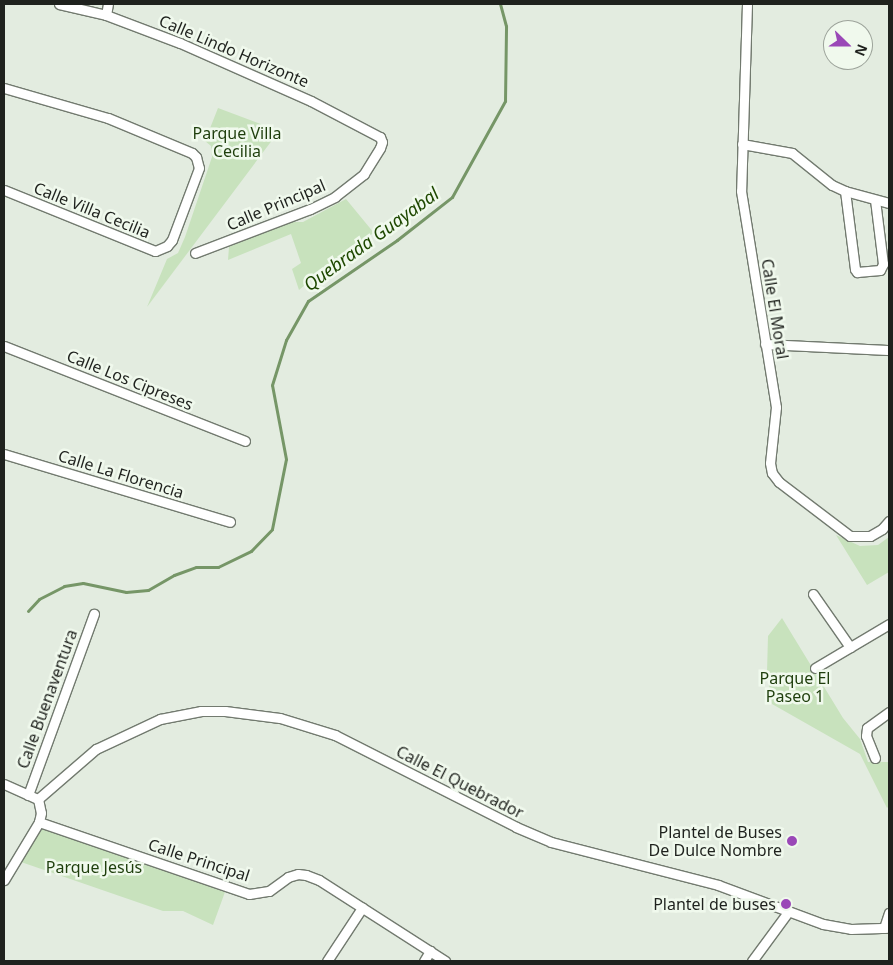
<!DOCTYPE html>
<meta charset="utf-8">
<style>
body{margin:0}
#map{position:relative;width:893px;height:965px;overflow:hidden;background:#e3ece0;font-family:"Noto Sans",sans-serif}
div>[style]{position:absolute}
.green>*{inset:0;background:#c8e2bd}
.stream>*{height:3px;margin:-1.5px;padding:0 1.5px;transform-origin:1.5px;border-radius:1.5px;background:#769667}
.roads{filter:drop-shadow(1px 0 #727a6f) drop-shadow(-1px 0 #727a6f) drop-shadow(0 1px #727a6f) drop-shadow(0 -1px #727a6f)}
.street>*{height:9px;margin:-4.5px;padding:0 4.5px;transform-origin:4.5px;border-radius:4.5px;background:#fff}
.dots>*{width:14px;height:14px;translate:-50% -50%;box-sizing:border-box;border:2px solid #f0f9ed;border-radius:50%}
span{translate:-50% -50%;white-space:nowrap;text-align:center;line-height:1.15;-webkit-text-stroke:5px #f0f9ed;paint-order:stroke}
.street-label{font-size:16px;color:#1f221e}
.park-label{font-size:16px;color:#1e3e0c}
.poi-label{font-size:16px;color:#1f221e}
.right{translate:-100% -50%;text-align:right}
.water-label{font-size:18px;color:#1e4800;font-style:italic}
.frame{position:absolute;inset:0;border:5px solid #1f221e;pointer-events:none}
.north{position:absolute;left:823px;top:20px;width:50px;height:50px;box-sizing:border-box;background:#f0f9ed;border:1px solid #9ca39a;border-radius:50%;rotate:112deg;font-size:14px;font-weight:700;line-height:20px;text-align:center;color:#1f221e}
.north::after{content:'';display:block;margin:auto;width:18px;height:22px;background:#9a48b7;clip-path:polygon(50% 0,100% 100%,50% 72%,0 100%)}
</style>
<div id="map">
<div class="green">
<i style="clip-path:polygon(218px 108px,279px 131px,147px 307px,167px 259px,178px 253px,185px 237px,212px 157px,211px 146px,205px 141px)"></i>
<i style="clip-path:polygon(346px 199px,374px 233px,351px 246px,299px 290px,292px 269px,301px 263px,291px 234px,228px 260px,229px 247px,287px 222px,303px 222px)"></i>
<i style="clip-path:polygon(836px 535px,860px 546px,878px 545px,889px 537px,889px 572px,867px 585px)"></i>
<i style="clip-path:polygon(782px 618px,843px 718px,860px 739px,868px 762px,889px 762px,889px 806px,887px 808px,860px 754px,772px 704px,767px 672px,768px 636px)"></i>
<i style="clip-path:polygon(42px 829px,225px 892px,213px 925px,183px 911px,163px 911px,21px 862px)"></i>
</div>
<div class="stream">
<i style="left:28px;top:611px;width:16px;rotate:-47deg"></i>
<i style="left:39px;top:599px;width:28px;rotate:-27deg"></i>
<i style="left:64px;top:586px;width:19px;rotate:-9deg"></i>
<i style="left:83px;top:583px;width:44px;rotate:11.8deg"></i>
<i style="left:126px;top:592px;width:22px;rotate:-5deg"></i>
<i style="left:148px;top:590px;width:30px;rotate:-30deg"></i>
<i style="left:174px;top:575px;width:23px;rotate:-20deg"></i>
<i style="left:196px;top:567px;width:22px"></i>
<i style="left:218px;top:567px;width:37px;rotate:-26deg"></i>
<i style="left:251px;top:551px;width:30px;rotate:-46deg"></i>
<i style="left:272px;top:529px;width:71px;rotate:-78.7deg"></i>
<i style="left:286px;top:459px;width:75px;rotate:-100.7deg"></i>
<i style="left:272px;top:385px;width:47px;rotate:-72.7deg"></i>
<i style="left:286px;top:340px;width:45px;rotate:-60.6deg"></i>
<i style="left:308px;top:301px;width:108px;rotate:-34.4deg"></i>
<i style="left:397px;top:240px;width:70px;rotate:-38deg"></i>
<i style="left:452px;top:197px;width:110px;rotate:-61.1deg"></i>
<i style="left:505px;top:101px;width:75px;rotate:-89.2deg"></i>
<i style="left:506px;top:26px;width:23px;rotate:-105deg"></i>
</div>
<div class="roads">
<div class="street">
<i style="left:59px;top:4px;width:48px;rotate:13.2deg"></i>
<i style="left:106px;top:15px;width:79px;rotate:20.7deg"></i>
<i style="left:180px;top:43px;width:143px;rotate:23.9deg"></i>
<i style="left:311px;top:101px;width:78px;rotate:27.6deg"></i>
<i style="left:380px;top:137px;width:5px;rotate:68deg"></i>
<i style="left:382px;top:142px;width:6px;rotate:108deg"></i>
<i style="left:380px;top:148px;width:31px;rotate:122deg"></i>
<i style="left:364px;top:174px;width:37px;rotate:142deg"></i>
<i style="left:335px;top:197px;width:28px;rotate:154deg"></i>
<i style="left:310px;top:209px;width:123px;rotate:159.1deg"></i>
<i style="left:747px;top:4px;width:187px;rotate:91.8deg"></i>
<i style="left:741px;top:191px;width:219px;rotate:80.8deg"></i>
<i style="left:776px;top:407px;width:56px;rotate:96.1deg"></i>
<i style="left:770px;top:463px;width:10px;rotate:79deg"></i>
<i style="left:772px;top:473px;width:11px;rotate:52deg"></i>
<i style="left:779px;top:482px;width:89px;rotate:37.3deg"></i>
<i style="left:850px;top:536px;width:20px"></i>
<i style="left:870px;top:536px;width:14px;rotate:-30deg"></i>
<i style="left:882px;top:529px;width:11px;rotate:-49deg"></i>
<i style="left:106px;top:15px;width:11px;rotate:-80deg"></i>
<i style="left:4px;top:88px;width:108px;rotate:16.1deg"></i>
<i style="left:108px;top:118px;width:91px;rotate:22.6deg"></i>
<i style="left:192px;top:153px;width:6px;rotate:45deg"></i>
<i style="left:196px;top:157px;width:11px;rotate:75deg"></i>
<i style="left:199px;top:168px;width:77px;rotate:110.6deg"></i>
<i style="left:172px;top:240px;width:8px;rotate:130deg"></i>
<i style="left:167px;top:246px;width:13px;rotate:157deg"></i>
<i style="left:155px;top:251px;width:163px;rotate:-158deg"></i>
<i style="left:742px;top:144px;width:51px;rotate:10.2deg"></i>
<i style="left:792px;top:153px;width:51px;rotate:38.7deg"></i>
<i style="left:832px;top:185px;width:14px;rotate:25deg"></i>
<i style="left:845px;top:191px;width:46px;rotate:15.3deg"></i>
<i style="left:845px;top:191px;width:79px;rotate:82.7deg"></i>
<i style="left:855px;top:269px;width:4px;rotate:56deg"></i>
<i style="left:857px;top:272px;width:23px;rotate:-5deg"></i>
<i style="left:880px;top:270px;width:7px;rotate:-63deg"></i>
<i style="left:883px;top:264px;width:64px;rotate:-97.1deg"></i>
<i style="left:765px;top:344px;width:123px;rotate:2.8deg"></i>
<i style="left:4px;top:346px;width:259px;rotate:21.5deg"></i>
<i style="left:4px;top:454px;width:236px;rotate:16.7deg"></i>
<i style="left:813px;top:594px;width:65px;rotate:55.1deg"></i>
<i style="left:815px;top:668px;width:86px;rotate:-30.7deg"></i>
<i style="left:875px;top:758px;width:24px;rotate:-112deg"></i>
<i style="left:866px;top:736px;width:8px;rotate:-83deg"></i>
<i style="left:867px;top:728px;width:27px;rotate:-36deg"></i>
<i style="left:4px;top:784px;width:37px;rotate:24deg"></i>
<i style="left:38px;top:799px;width:14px;rotate:78deg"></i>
<i style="left:41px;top:813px;width:9px;rotate:103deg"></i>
<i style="left:39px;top:822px;width:68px;rotate:121.1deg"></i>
<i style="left:28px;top:795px;width:193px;rotate:-70deg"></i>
<i style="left:38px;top:799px;width:77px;rotate:-40.8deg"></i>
<i style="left:96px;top:749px;width:71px;rotate:-25.1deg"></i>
<i style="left:160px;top:719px;width:42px;rotate:-11deg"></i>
<i style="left:201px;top:711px;width:24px"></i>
<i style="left:225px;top:711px;width:55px;rotate:7.3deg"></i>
<i style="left:280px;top:718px;width:58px;rotate:17.2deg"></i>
<i style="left:335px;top:735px;width:203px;rotate:26.9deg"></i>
<i style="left:516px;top:827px;width:38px;rotate:23deg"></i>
<i style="left:551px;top:842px;width:172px;rotate:14.4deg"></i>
<i style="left:718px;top:885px;width:112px;rotate:20.4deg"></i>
<i style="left:823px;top:924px;width:28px;rotate:10deg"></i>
<i style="left:851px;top:929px;width:38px;rotate:-2deg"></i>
<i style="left:39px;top:822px;width:222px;rotate:18.9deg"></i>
<i style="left:249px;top:894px;width:20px;rotate:-9deg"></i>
<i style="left:269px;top:891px;width:24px;rotate:-36deg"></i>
<i style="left:288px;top:877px;width:10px;rotate:-17deg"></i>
<i style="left:298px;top:874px;width:8px;rotate:7deg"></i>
<i style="left:306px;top:875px;width:14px;rotate:21deg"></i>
<i style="left:319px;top:880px;width:150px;rotate:32.7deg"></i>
<i style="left:884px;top:928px;width:16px;rotate:-72deg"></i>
<i style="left:327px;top:961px;width:64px;rotate:-56.6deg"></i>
<i style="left:424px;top:961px;width:12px;rotate:-59deg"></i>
<i style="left:752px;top:961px;width:61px;rotate:-53.7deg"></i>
</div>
</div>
<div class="dots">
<i style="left:792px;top:841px;background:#9a48b7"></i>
<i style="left:786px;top:904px;background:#9a48b7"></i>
</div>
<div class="street-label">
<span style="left:234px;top:51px;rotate:23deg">Calle Lindo Horizonte</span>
<span style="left:276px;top:205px;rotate:-23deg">Calle Principal</span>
<span style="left:92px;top:210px;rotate:22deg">Calle Villa Cecilia</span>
<span style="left:775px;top:309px;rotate:81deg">Calle El Moral</span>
<span style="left:130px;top:380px;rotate:22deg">Calle Los Cipreses</span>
<span style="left:121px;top:474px;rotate:17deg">Calle La Florencia</span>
<span style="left:47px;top:699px;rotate:-70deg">Calle Buenaventura</span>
<span style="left:460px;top:782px;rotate:27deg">Calle El Quebrador</span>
<span style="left:199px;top:860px;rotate:18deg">Calle Principal</span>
</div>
<div class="park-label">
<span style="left:237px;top:142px">Parque Villa<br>Cecilia</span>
<span style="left:795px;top:687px">Parque El<br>Paseo 1</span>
<span style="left:94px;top:867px">Parque Jesús</span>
</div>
<div class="poi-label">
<span class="right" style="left:782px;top:841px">Plantel de Buses<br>De Dulce Nombre</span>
<span class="right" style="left:776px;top:904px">Plantel de buses</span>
</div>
<div class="water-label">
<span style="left:371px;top:239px;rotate:-36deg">Quebrada Guayabal</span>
</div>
<div class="frame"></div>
<div class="north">N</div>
</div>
